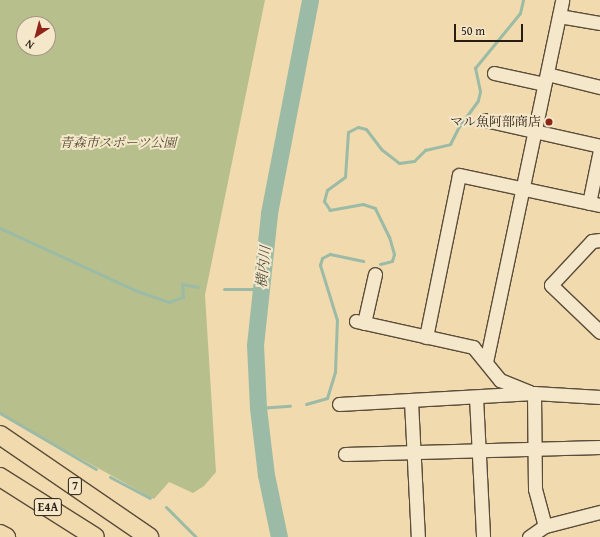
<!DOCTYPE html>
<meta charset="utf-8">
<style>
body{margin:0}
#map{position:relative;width:600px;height:537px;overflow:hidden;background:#f0daae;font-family:"Gentium Book Plus","Noto Serif JP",serif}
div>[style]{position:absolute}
.green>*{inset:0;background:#b7c08c}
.stream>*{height:3px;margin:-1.5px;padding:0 1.5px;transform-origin:1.5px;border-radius:1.5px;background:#9bbba6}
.river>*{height:17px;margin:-8.5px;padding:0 8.5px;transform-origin:8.5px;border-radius:8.5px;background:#9bbba6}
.roads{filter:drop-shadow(1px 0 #5a4c3a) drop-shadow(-1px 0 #5a4c3a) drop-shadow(0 1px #5a4c3a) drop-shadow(0 -1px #5a4c3a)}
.minor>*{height:13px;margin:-6.5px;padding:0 6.5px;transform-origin:6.5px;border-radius:6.5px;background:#f5e7ca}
.highway>*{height:18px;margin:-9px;padding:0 9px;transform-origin:9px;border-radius:9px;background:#f0daae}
.dots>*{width:11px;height:11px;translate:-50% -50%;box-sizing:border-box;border:2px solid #f5e7ca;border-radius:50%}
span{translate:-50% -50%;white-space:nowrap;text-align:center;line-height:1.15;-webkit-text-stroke:4px #f5e7ca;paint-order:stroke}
.shield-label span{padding:1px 3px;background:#f5e7ca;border:1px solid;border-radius:3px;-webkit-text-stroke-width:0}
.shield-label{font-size:12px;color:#281d13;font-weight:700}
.poi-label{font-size:13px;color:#281d13}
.right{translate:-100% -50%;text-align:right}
.park-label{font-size:13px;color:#534e37;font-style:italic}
.water-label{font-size:14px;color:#4a4c3f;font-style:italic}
.north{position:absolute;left:16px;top:16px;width:40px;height:40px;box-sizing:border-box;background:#f5e7ca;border:1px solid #a39681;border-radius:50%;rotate:216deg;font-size:11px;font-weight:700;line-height:16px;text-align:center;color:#281d13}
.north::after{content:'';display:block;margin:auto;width:14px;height:18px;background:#8f2418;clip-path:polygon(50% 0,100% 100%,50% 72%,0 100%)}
.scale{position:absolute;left:454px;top:24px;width:69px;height:18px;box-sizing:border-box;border:2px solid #281d13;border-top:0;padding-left:5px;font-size:12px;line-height:14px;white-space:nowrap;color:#281d13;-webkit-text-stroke:3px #f5e7ca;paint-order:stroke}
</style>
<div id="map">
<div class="green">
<i style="clip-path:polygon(evenodd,0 0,265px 0,205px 295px,216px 472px,204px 486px,193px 493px,169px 482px,154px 499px,0 414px,0 0,24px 24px,48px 24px,48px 48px,24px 48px,24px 24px)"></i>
</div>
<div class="stream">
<i style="left:0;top:228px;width:151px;rotate:24.7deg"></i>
<i style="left:137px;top:291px;width:34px;rotate:19deg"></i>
<i style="left:169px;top:302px;width:15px;rotate:-20deg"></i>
<i style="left:183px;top:297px;width:13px;rotate:-94deg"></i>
<i style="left:182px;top:284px;width:16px;rotate:11deg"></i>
<i style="left:380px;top:264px;width:12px;rotate:-14deg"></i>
<i style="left:392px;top:261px;width:7px;rotate:-74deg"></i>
<i style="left:394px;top:254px;width:18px;rotate:-106deg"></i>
<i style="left:389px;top:237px;width:32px;rotate:-116deg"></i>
<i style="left:375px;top:208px;width:13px;rotate:-162deg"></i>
<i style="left:363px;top:204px;width:34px;rotate:170deg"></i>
<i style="left:330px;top:210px;width:11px;rotate:-124deg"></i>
<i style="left:324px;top:201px;width:11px;rotate:-75deg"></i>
<i style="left:327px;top:190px;width:22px;rotate:-36deg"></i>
<i style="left:345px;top:177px;width:45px;rotate:-86.2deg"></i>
<i style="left:348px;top:132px;width:11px;rotate:-27deg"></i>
<i style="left:358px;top:127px;width:8px;rotate:14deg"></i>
<i style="left:366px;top:129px;width:25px;rotate:53deg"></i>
<i style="left:381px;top:149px;width:23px;rotate:38deg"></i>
<i style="left:399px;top:163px;width:15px;rotate:-8deg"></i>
<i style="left:414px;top:161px;width:16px;rotate:-45deg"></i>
<i style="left:425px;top:150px;width:26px;rotate:-13deg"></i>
<i style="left:450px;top:144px;width:18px;rotate:-63deg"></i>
<i style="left:458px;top:128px;width:34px;rotate:-54deg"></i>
<i style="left:478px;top:100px;width:9px;rotate:-77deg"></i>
<i style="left:480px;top:91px;width:24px;rotate:-102deg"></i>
<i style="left:475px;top:68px;width:71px;rotate:-50.7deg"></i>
<i style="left:520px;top:13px;width:13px;rotate:-77deg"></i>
<i style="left:224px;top:289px;width:36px"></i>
<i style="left:306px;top:404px;width:22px;rotate:-16deg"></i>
<i style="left:327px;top:398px;width:28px;rotate:-73deg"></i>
<i style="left:335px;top:371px;width:51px;rotate:-87.8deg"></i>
<i style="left:337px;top:320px;width:58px;rotate:-107.2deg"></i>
<i style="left:320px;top:265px;width:7px;rotate:-74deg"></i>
<i style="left:322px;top:258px;width:9px;rotate:-27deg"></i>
<i style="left:330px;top:254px;width:34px;rotate:12deg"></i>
<i style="left:258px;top:408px;width:32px;rotate:-4deg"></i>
<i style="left:0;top:413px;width:111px;rotate:30.3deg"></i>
<i style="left:110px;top:477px;width:45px;rotate:27.7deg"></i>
<i style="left:166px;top:507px;width:42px;rotate:45deg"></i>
</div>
<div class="river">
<i style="left:279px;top:537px;width:63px;rotate:-101.8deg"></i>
<i style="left:266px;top:475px;width:67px;rotate:-96.8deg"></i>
<i style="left:258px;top:408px;width:63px;rotate:-92.7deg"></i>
<i style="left:255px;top:345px;width:133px;rotate:-83.9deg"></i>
<i style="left:269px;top:213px;width:217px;rotate:-79.1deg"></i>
</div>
<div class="roads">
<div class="minor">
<i style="left:559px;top:16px;width:42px;rotate:9.7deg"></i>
<i style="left:494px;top:73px;width:51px;rotate:12.4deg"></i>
<i style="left:547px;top:74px;width:55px;rotate:13.8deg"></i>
<i style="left:485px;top:120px;width:118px;rotate:12.7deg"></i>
<i style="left:589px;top:203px;width:54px;rotate:-78.3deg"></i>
<i style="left:600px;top:240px;width:8px;rotate:173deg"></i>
<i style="left:592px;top:241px;width:60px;rotate:133deg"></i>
<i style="left:551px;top:285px;width:68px;rotate:43.8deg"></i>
<i style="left:356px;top:321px;width:120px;rotate:12.5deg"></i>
<i style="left:473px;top:347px;width:43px;rotate:50.7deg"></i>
<i style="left:500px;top:380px;width:32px;rotate:22deg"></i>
<i style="left:364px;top:323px;width:50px;rotate:-77.3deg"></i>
<i style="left:426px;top:337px;width:165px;rotate:-78.5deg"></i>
<i style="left:459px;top:175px;width:144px;rotate:12deg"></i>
<i style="left:486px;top:362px;width:370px;rotate:-78.1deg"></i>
<i style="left:534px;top:393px;width:96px;rotate:89.4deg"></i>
<i style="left:535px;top:489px;width:38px;rotate:75deg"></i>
<i style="left:476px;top:397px;width:140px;rotate:87.1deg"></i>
<i style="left:411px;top:401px;width:136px;rotate:87.1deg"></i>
<i style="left:339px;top:404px;width:195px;rotate:-3.2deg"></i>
<i style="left:534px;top:393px;width:66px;rotate:3.5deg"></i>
<i style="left:345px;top:454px;width:255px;rotate:-1.6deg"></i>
<i style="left:529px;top:537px;width:19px;rotate:-35deg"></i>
<i style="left:545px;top:526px;width:57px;rotate:-14.3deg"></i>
</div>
<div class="highway">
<i style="left:0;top:435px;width:181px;rotate:34.4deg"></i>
<i style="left:0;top:477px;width:112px;rotate:32.3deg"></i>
<i style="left:0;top:534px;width:7px;rotate:27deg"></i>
</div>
</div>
<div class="dots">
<i style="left:549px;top:122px;background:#8f2418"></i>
</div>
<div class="shield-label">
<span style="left:75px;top:486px">7</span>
<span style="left:48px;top:507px">E4A</span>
</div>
<div class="poi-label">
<span class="right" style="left:541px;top:122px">マル魚阿部商店</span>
</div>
<div class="park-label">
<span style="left:118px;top:143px">青森市スポーツ公園</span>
</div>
<div class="water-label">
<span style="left:263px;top:267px;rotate:-84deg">横内川</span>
</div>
<div class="north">N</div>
<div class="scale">50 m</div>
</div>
